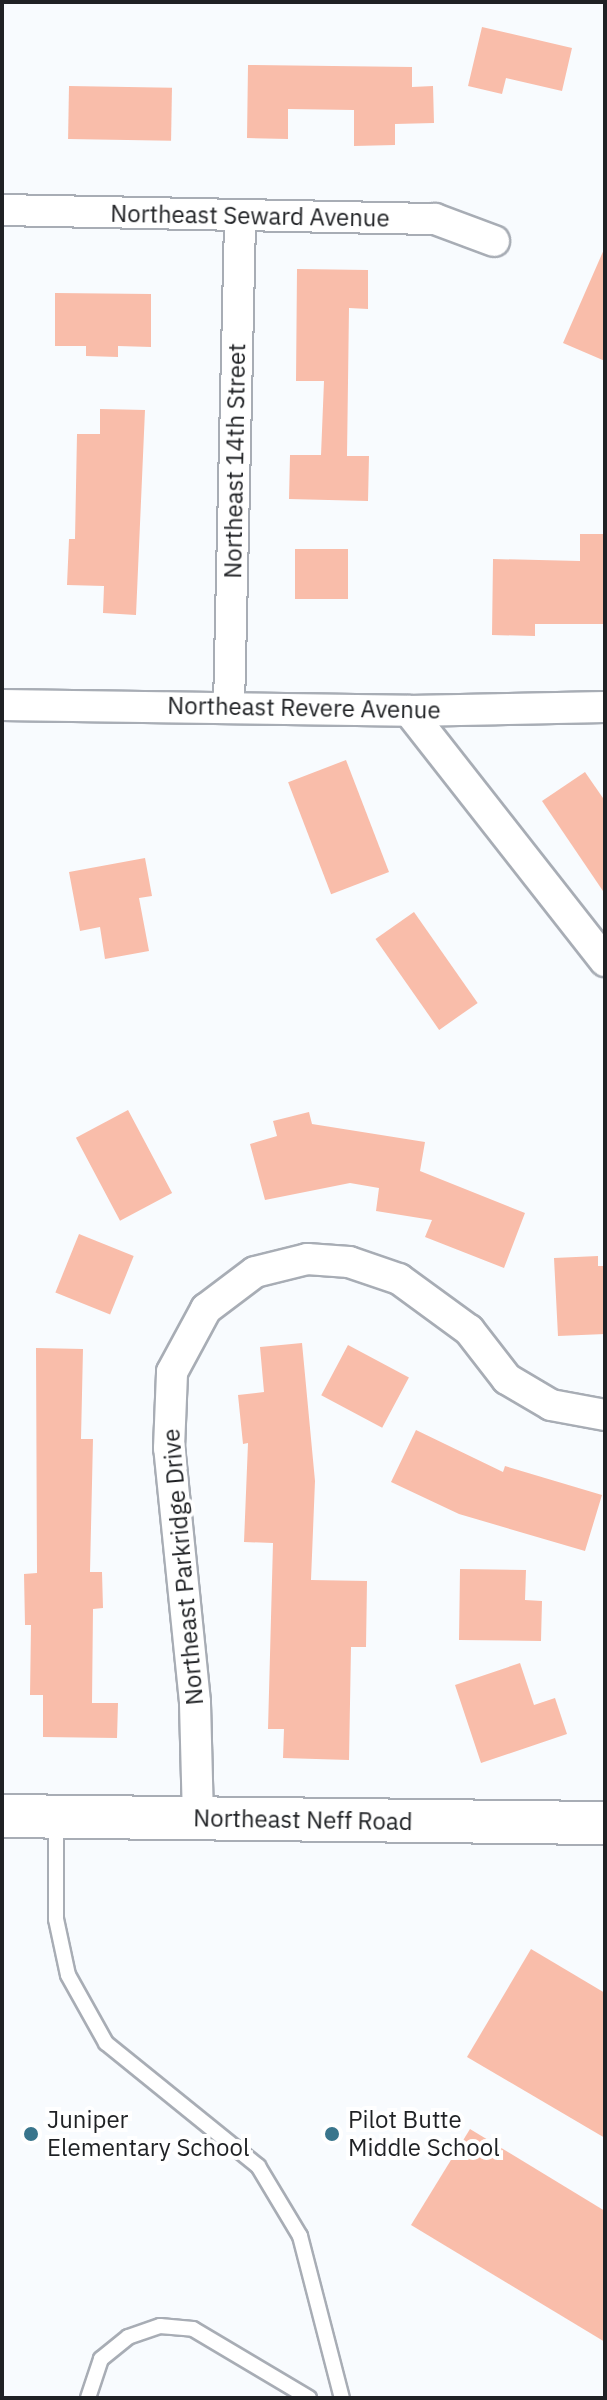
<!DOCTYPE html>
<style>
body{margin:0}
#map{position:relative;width:607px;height:2400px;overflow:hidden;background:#f8fbfe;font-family:"IBM Plex Sans",sans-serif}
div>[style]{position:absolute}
.building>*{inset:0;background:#f9bdaa;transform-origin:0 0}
.roads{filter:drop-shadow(2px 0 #a8adb5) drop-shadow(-2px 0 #a8adb5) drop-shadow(0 2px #a8adb5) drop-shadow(0 -2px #a8adb5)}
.service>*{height:14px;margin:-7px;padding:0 7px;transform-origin:7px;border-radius:7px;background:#fff}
.minor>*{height:30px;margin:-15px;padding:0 15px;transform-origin:15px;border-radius:15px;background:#fff}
.secondary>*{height:42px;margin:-21px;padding:0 21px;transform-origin:21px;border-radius:21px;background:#fff}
.dots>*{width:22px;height:22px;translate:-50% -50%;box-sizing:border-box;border:4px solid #fff;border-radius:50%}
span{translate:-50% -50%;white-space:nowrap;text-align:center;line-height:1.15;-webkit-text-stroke:8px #fff;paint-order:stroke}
.street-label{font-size:24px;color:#1f2124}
.poi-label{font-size:24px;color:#1f2124}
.left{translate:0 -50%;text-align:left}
.frame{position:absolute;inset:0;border:4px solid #1f2124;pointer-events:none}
</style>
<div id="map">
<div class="building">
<i style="clip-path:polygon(482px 27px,572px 48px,562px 91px,506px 78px,502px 94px,468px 86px)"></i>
<i style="clip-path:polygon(248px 65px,412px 67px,412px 87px,433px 86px,434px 123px,395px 124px,395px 145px,354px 146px,354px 110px,288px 109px,288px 139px,247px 138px)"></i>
<i style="left:69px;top:86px;width:103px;height:53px;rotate:1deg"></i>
<i style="clip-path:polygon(605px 247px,605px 361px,563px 343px)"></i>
<i style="clip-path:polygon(297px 269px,368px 270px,368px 309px,349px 308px,347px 456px,369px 456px,368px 501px,289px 499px,290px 455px,321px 455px,324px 381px,296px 381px)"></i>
<i style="clip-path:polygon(55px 293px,151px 294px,151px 347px,118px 346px,118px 357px,86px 356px,86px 346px,55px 346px)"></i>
<i style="clip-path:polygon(100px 409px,145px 410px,136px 615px,103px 613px,104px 586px,67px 585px,69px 539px,75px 539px,77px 434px,100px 434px)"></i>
<i style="clip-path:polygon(580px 534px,605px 534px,605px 624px,535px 624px,535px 636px,492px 635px,493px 559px,580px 561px)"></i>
<i style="left:295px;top:549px;width:53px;height:50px"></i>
<i style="left:346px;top:760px;width:120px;height:62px;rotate:69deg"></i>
<i style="clip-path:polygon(585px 772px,605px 801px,605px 894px,542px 801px)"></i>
<i style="clip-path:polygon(145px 858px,152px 896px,139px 898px,149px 951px,105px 959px,100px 927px,80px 931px,69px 872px)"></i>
<i style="left:414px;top:912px;width:111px;height:47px;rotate:55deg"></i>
<i style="left:128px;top:1110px;width:94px;height:59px;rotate:62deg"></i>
<i style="clip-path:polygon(309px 1112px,312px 1124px,425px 1142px,420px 1171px,525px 1213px,504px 1268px,425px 1237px,432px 1220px,376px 1211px,379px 1188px,350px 1183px,265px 1200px,250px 1144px,277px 1136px,273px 1121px)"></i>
<i style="left:79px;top:1234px;width:59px;height:63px;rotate:22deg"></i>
<i style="clip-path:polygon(598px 1256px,598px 1266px,605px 1266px,605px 1334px,558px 1336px,554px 1258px)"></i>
<i style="clip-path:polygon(302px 1343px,315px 1481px,311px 1580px,367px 1581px,366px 1647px,351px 1647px,349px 1760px,283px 1758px,284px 1729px,268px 1729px,273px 1543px,244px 1542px,248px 1443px,243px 1444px,238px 1395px,264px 1392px,260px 1347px)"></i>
<i style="left:348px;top:1345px;width:69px;height:57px;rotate:28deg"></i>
<i style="clip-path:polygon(36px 1348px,83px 1349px,81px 1439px,93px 1439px,90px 1572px,102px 1572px,103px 1608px,93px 1609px,92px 1703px,118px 1703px,117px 1738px,43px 1737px,43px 1695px,30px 1695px,31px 1625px,25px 1625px,24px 1574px,37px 1573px)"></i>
<i style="clip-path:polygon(416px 1430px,503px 1472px,505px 1466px,602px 1495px,585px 1551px,459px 1514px,391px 1482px)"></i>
<i style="clip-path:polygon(460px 1569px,526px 1570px,525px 1600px,542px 1601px,541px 1641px,459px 1640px)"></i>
<i style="clip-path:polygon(520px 1663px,534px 1705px,555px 1698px,567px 1734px,481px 1763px,455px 1685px)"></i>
<i style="clip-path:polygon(531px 1949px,605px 1993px,605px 2138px,467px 2057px)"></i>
<i style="clip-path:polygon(470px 2129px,605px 2211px,605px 2342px,411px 2225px)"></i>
</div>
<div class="roads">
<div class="service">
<i style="left:56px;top:1819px;width:100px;rotate:90deg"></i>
<i style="left:56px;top:1919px;width:57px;rotate:77.9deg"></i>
<i style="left:68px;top:1975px;width:78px;rotate:60.8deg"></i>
<i style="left:106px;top:2043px;width:196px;rotate:39deg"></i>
<i style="left:258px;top:2166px;width:82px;rotate:59deg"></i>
<i style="left:300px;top:2236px;width:167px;rotate:75.5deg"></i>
<i style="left:88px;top:2398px;width:41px;rotate:-71.6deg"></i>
<i style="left:101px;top:2359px;width:35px;rotate:-39deg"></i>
<i style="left:128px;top:2337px;width:34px;rotate:-19deg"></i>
<i style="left:160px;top:2326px;width:33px;rotate:5deg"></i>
<i style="left:193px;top:2329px;width:135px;rotate:30.7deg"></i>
</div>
<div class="minor">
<i style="left:2px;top:210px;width:433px;rotate:1.2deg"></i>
<i style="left:435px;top:219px;width:63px;rotate:20.4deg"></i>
<i style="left:2px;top:705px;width:407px;rotate:0.8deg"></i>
<i style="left:409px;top:711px;width:196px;rotate:-1.2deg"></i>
<i style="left:229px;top:707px;width:491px;rotate:-88.7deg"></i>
<i style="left:409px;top:711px;width:318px;rotate:51.9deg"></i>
<i style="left:198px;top:1818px;width:116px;rotate:-91.5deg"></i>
<i style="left:195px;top:1702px;width:255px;rotate:-95.8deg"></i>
<i style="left:169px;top:1448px;width:76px;rotate:-87.7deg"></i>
<i style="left:172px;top:1372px;width:72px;rotate:-61.6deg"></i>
<i style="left:206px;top:1309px;width:61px;rotate:-37.1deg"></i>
<i style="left:255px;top:1272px;width:54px;rotate:-14deg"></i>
<i style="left:307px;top:1259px;width:42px;rotate:4.1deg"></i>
<i style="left:349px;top:1262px;width:53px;rotate:18.8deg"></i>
<i style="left:399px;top:1279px;width:87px;rotate:36.1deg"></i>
<i style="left:469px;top:1330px;width:62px;rotate:52.2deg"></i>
<i style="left:507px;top:1379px;width:51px;rotate:30.6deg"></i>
<i style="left:551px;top:1405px;width:55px;rotate:10.5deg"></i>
</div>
<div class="secondary">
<i style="left:2px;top:1816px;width:603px;rotate:0.67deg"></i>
</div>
</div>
<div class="dots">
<i style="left:31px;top:2134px;background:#39758c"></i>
<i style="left:332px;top:2134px;background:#39758c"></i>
</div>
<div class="street-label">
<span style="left:250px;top:216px;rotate:1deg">Northeast Seward Avenue</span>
<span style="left:235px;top:461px;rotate:-89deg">Northeast 14th Street</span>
<span style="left:304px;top:708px;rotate:1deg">Northeast Revere Avenue</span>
<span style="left:183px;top:1567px;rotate:-95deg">Northeast Parkridge Drive</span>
<span style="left:303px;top:1820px;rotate:1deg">Northeast Neff Road</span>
</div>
<div class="poi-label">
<span class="left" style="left:47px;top:2134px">Juniper<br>Elementary School</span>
<span class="left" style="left:348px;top:2134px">Pilot Butte<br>Middle School</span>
</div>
<div class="frame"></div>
</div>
